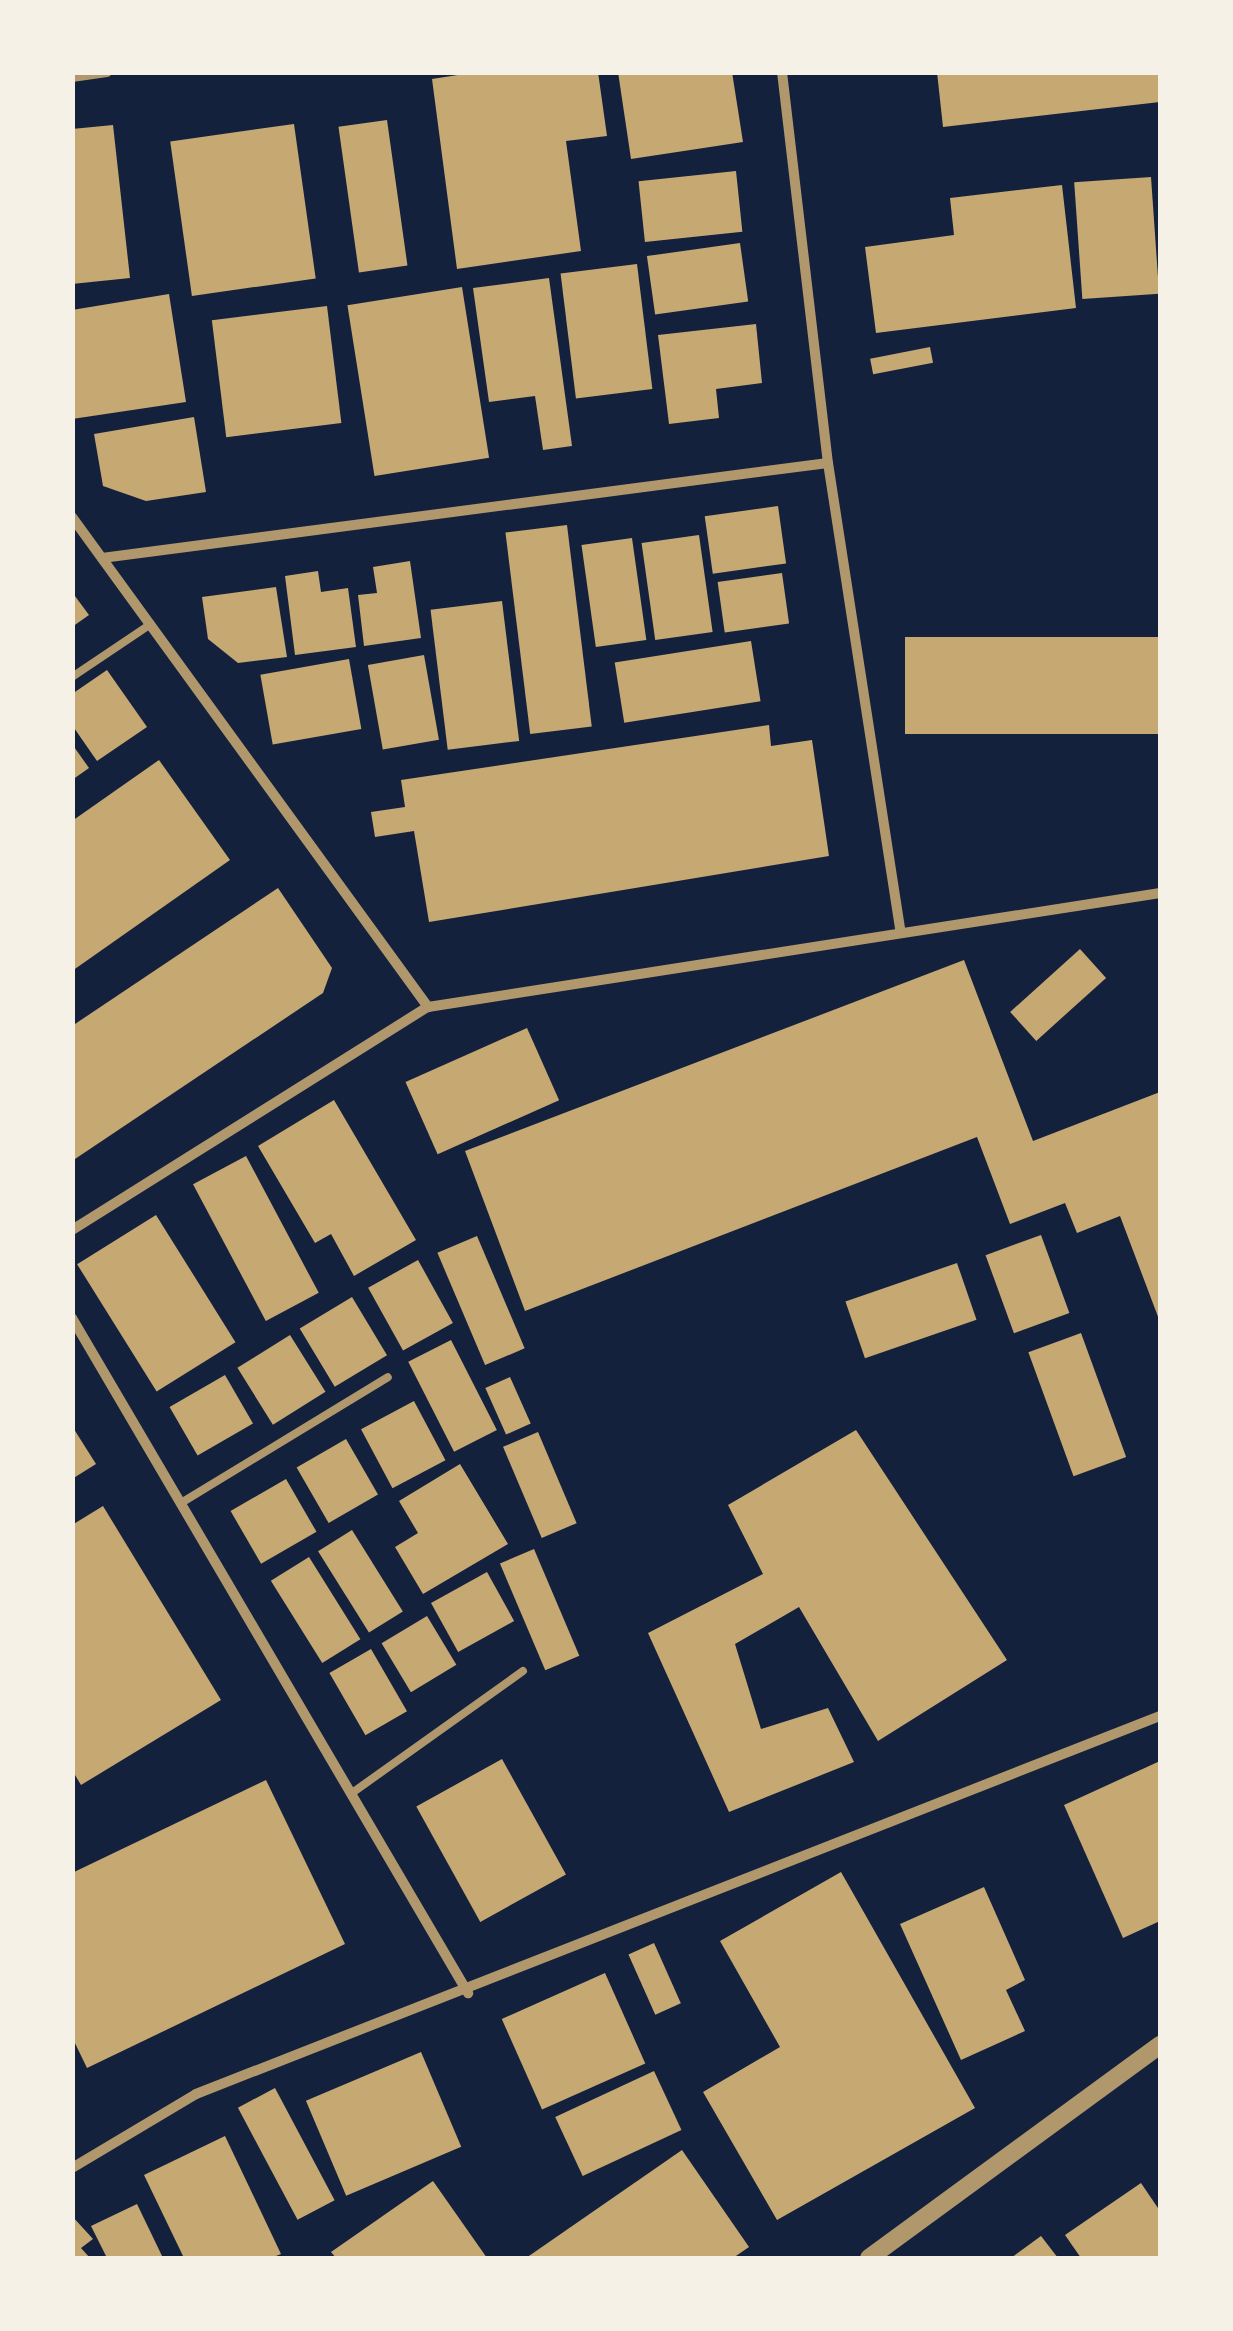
<!DOCTYPE html>
<style>
body{margin:0}
#map{position:relative;width:1233px;height:2331px;overflow:hidden;background:#14213d;font-family:"Libre Baskerville",serif}
div>[style]{position:absolute}
.building>*{inset:0;background:#c6a872;transform-origin:0 0}
.service>*{height:8px;margin:-4px;padding:0 4px;transform-origin:4px;border-radius:4px;background:#b1986c}
.minor>*{height:10px;margin:-5px;padding:0 5px;transform-origin:5px;border-radius:5px;background:#b1986c}
.tertiary>*{height:18px;margin:-9px;padding:0 9px;transform-origin:9px;border-radius:9px;background:#b1986c}
span{translate:-50% -50%;white-space:nowrap;text-align:center;line-height:1.15;-webkit-text-stroke:8px #f6f1e7;paint-order:stroke}
.frame{position:absolute;inset:0;border:75px solid #f6f1e7;pointer-events:none}
</style>
<div id="map">
<div class="building">
<i style="clip-path:polygon(477px 72px,598px 72px,607px 136px,566px 141px,581px 251px,457px 269px,432px 79px)"></i>
<i style="clip-path:polygon(618px 72px,732px 72px,743px 142px,631px 159px)"></i>
<i style="clip-path:polygon(937px 72px,1160px 72px,1160px 102px,943px 127px)"></i>
<i style="left:387px;top:120px;width:147px;height:49px;rotate:82deg"></i>
<i style="left:294px;top:124px;width:156px;height:125px;rotate:82deg"></i>
<i style="clip-path:polygon(113px 125px,130px 278px,72px 284px,72px 129px)"></i>
<i style="left:736px;top:171px;width:61px;height:98px;rotate:84deg"></i>
<i style="left:1151px;top:177px;width:117px;height:77px;rotate:86deg"></i>
<i style="clip-path:polygon(1062px 185px,1076px 308px,876px 333px,865px 247px,954px 235px,950px 198px)"></i>
<i style="left:740px;top:243px;width:59px;height:94px;rotate:82deg"></i>
<i style="left:637px;top:264px;width:126px;height:77px;rotate:83deg"></i>
<i style="clip-path:polygon(549px 278px,572px 446px,543px 450px,535px 396px,489px 402px,473px 288px)"></i>
<i style="left:462px;top:287px;width:173px;height:116px;rotate:81deg"></i>
<i style="clip-path:polygon(169px 294px,186px 402px,72px 419px,72px 310px)"></i>
<i style="left:327px;top:306px;width:118px;height:116px;rotate:83deg"></i>
<i style="clip-path:polygon(756px 324px,762px 383px,716px 389px,719px 418px,669px 424px,658px 335px)"></i>
<i style="left:930px;top:347px;width:16px;height:61px;rotate:79deg"></i>
<i style="clip-path:polygon(194px 417px,206px 492px,146px 501px,103px 486px,94px 434px)"></i>
<i style="left:778px;top:506px;width:58px;height:74px;rotate:82deg"></i>
<i style="left:567px;top:525px;width:203px;height:62px;rotate:83deg"></i>
<i style="left:699px;top:535px;width:98px;height:58px;rotate:82deg"></i>
<i style="left:632px;top:538px;width:103px;height:51px;rotate:82deg"></i>
<i style="clip-path:polygon(410px 561px,421px 638px,364px 646px,358px 595px,377px 593px,373px 567px)"></i>
<i style="clip-path:polygon(318px 571px,321px 592px,348px 588px,356px 647px,295px 655px,285px 576px)"></i>
<i style="left:782px;top:573px;width:51px;height:65px;rotate:82deg"></i>
<i style="clip-path:polygon(276px 587px,287px 657px,238px 663px,208px 639px,202px 597px)"></i>
<i style="clip-path:polygon(72px 592px,89px 615px,72px 627px)"></i>
<i style="left:502px;top:601px;width:141px;height:72px;rotate:83deg"></i>
<i style="left:1160px;top:637px;width:97px;height:255px;rotate:90deg"></i>
<i style="left:751px;top:641px;width:61px;height:138px;rotate:81deg"></i>
<i style="left:424px;top:655px;width:86px;height:57px;rotate:80deg"></i>
<i style="left:349px;top:659px;width:71px;height:90px;rotate:80deg"></i>
<i style="clip-path:polygon(107px 670px,147px 727px,97px 761px,72px 725px,72px 694px)"></i>
<i style="clip-path:polygon(769px 725px,771px 746px,812px 740px,829px 856px,429px 922px,414px 831px,375px 837px,371px 812px,405px 807px,401px 780px)"></i>
<i style="clip-path:polygon(72px 744px,89px 768px,72px 780px)"></i>
<i style="clip-path:polygon(159px 760px,230px 860px,72px 971px,72px 821px)"></i>
<i style="clip-path:polygon(278px 888px,332px 968px,323px 993px,72px 1161px,72px 1026px)"></i>
<i style="left:1080px;top:949px;width:39px;height:94px;rotate:48deg"></i>
<i style="clip-path:polygon(964px 960px,1033px 1141px,1160px 1092px,1160px 1322px,1120px 1216px,1077px 1233px,1065px 1203px,1010px 1224px,977px 1137px,525px 1311px,465px 1151px)"></i>
<i style="left:527px;top:1028px;width:79px;height:133px;rotate:66deg"></i>
<i style="clip-path:polygon(334px 1100px,416px 1240px,354px 1276px,331px 1234px,315px 1243px,258px 1146px)"></i>
<i style="left:246px;top:1156px;width:155px;height:60px;rotate:62deg"></i>
<i style="left:156px;top:1215px;width:150px;height:93px;rotate:58deg"></i>
<i style="left:1041px;top:1235px;width:83px;height:59px;rotate:70deg"></i>
<i style="left:477px;top:1236px;width:122px;height:43px;rotate:67deg"></i>
<i style="left:418px;top:1260px;width:72px;height:57px;rotate:61deg"></i>
<i style="left:957px;top:1263px;width:60px;height:118px;rotate:71deg"></i>
<i style="left:352px;top:1297px;width:68px;height:61px;rotate:59deg"></i>
<i style="left:1081px;top:1333px;width:132px;height:56px;rotate:70deg"></i>
<i style="left:290px;top:1335px;width:67px;height:62px;rotate:58deg"></i>
<i style="left:451px;top:1340px;width:101px;height:48px;rotate:63deg"></i>
<i style="left:225px;top:1375px;width:56px;height:64px;rotate:60deg"></i>
<i style="left:510px;top:1377px;width:51px;height:27px;rotate:66deg"></i>
<i style="left:414px;top:1401px;width:67px;height:60px;rotate:62deg"></i>
<i style="clip-path:polygon(72px 1426px,96px 1464px,72px 1479px)"></i>
<i style="clip-path:polygon(856px 1430px,1007px 1660px,878px 1741px,799px 1607px,735px 1644px,761px 1729px,828px 1708px,854px 1762px,729px 1812px,648px 1633px,763px 1574px,728px 1505px)"></i>
<i style="left:538px;top:1432px;width:99px;height:38px;rotate:67deg"></i>
<i style="left:346px;top:1439px;width:64px;height:57px;rotate:60deg"></i>
<i style="clip-path:polygon(460px 1464px,508px 1544px,423px 1594px,395px 1547px,418px 1533px,399px 1501px)"></i>
<i style="left:286px;top:1479px;width:61px;height:64px;rotate:60deg"></i>
<i style="clip-path:polygon(103px 1506px,221px 1700px,81px 1785px,72px 1770px,72px 1525px)"></i>
<i style="left:352px;top:1530px;width:96px;height:40px;rotate:58deg"></i>
<i style="left:534px;top:1549px;width:116px;height:37px;rotate:67deg"></i>
<i style="left:309px;top:1557px;width:97px;height:45px;rotate:58deg"></i>
<i style="left:487px;top:1572px;width:56px;height:64px;rotate:61deg"></i>
<i style="left:427px;top:1616px;width:57px;height:53px;rotate:59deg"></i>
<i style="left:371px;top:1649px;width:72px;height:48px;rotate:60deg"></i>
<i style="left:502px;top:1759px;width:132px;height:98px;rotate:61deg"></i>
<i style="clip-path:polygon(1160px 1761px,1160px 1921px,1123px 1938px,1064px 1805px)"></i>
<i style="clip-path:polygon(266px 1780px,345px 1944px,87px 2068px,72px 2037px,72px 1873px)"></i>
<i style="clip-path:polygon(841px 1872px,975px 2108px,777px 2220px,703px 2092px,780px 2047px,720px 1941px)"></i>
<i style="clip-path:polygon(984px 1887px,1025px 1980px,1006px 1990px,1025px 2031px,961px 2060px,900px 1924px)"></i>
<i style="left:654px;top:1943px;width:66px;height:28px;rotate:66deg"></i>
<i style="left:605px;top:1973px;width:99px;height:113px;rotate:66deg"></i>
<i style="left:421px;top:2052px;width:103px;height:125px;rotate:67deg"></i>
<i style="left:654px;top:2071px;width:65px;height:109px;rotate:65deg"></i>
<i style="left:275px;top:2088px;width:127px;height:42px;rotate:62deg"></i>
<i style="clip-path:polygon(225px 2136px,281px 2254px,271px 2258px,184px 2258px,144px 2175px)"></i>
<i style="clip-path:polygon(682px 2150px,749px 2247px,733px 2258px,526px 2258px)"></i>
<i style="clip-path:polygon(433px 2181px,487px 2258px,336px 2258px,331px 2252px)"></i>
<i style="clip-path:polygon(1141px 2183px,1160px 2211px,1160px 2258px,1081px 2258px,1065px 2235px)"></i>
<i style="clip-path:polygon(137px 2204px,163px 2258px,107px 2258px,91px 2226px)"></i>
<i style="clip-path:polygon(72px 2216px,93px 2239px,81px 2248px,90px 2258px,72px 2258px)"></i>
<i style="clip-path:polygon(1041px 2236px,1058px 2258px,1011px 2258px)"></i>
</div>
<div class="service">
<i style="left:72px;top:677px;width:95px;rotate:-33.9deg"></i>
<i style="left:181px;top:1503px;width:242px;rotate:-31.3deg"></i>
<i style="left:352px;top:1793px;width:210px;rotate:-35.5deg"></i>
</div>
<div class="minor">
<i style="left:782px;top:72px;width:394px;rotate:83.3deg"></i>
<i style="left:828px;top:463px;width:472px;rotate:81.2deg"></i>
<i style="left:72px;top:77px;width:35px;rotate:-8deg"></i>
<i style="left:72px;top:517px;width:606px;rotate:54deg"></i>
<i style="left:102px;top:558px;width:732px;rotate:-7.46deg"></i>
<i style="left:72px;top:1230px;width:420px;rotate:-32.1deg"></i>
<i style="left:428px;top:1007px;width:741px;rotate:-8.85deg"></i>
<i style="left:72px;top:1318px;width:783px;rotate:59.6deg"></i>
<i style="left:72px;top:2168px;width:144px;rotate:-30.8deg"></i>
<i style="left:196px;top:2094px;width:1035px;rotate:-21.41deg"></i>
</div>
<div class="tertiary">
<i style="left:869px;top:2258px;width:361px;rotate:-36.2deg"></i>
</div>
<div class="frame"></div>
</div>
